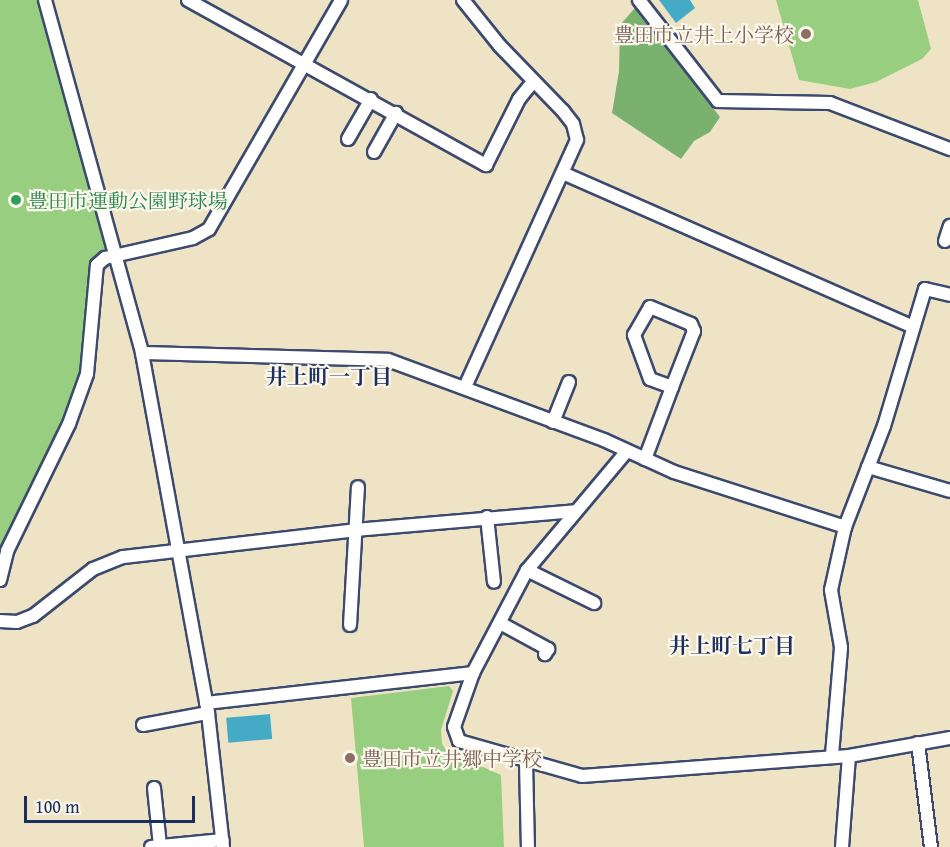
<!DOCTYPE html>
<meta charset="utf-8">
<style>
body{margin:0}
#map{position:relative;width:950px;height:847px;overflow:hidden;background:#efe3c6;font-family:"Gentium Book Plus","Noto Serif JP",serif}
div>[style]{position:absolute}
.green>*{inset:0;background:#98ce80}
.forest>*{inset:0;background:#7ab16e}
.water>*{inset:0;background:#45aac5;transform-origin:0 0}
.roads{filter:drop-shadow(2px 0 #3b4a6e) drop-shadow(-2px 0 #3b4a6e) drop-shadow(0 2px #3b4a6e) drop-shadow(0 -2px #3b4a6e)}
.minor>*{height:12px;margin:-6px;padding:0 6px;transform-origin:6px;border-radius:6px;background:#fff}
.dots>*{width:16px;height:16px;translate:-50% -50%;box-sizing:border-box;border:3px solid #fbf7ec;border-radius:50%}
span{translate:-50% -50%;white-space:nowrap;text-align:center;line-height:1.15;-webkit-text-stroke:4.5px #fbf7ec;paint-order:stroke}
.education-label{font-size:20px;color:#785e54}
.right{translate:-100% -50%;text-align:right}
.left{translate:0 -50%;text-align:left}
.leisure-label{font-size:20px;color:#27864d}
.neighbourhood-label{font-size:21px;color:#1b2f5e;font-weight:700}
.scale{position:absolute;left:24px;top:796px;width:171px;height:27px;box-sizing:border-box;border:3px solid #1b2f5e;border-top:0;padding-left:8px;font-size:18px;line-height:21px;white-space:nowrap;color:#1b2f5e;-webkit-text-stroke:4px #fbf7ec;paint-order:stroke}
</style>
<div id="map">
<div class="green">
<i style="clip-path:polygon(0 0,38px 0,111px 250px,97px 258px,82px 383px,0 581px)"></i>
<i style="clip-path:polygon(776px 0,918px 0,931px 49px,922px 59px,876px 82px,850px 89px,799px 80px)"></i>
<i style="clip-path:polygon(449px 686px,453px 691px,441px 730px,442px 744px,447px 751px,501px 775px,504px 847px,364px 847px,351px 698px)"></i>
</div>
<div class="forest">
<i style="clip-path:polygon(635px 8px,720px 117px,710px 132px,694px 141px,681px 159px,612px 113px,619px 71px,620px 25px)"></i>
</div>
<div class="water">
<i style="clip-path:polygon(659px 0,690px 0,695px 8px,676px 23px)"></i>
<i style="left:270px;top:714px;width:25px;height:44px;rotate:85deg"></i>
</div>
<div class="roads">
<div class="minor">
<i style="left:45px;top:0;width:366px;rotate:74.6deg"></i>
<i style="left:142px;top:353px;width:366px;rotate:79.6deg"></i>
<i style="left:208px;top:713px;width:135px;rotate:83.6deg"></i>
<i style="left:188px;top:0;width:341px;rotate:29deg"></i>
<i style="left:486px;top:165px;width:74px;rotate:-63.4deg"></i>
<i style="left:519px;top:99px;width:22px;rotate:-51deg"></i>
<i style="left:463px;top:0;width:59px;rotate:51.2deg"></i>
<i style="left:500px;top:46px;width:91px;rotate:45.9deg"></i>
<i style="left:563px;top:111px;width:16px;rotate:52deg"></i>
<i style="left:573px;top:124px;width:16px;rotate:76deg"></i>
<i style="left:577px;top:140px;width:271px;rotate:114.4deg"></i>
<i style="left:639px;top:0;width:128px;rotate:52deg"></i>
<i style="left:718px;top:101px;width:112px;rotate:1deg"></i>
<i style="left:830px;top:103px;width:129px;rotate:21deg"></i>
<i style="left:348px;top:139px;width:46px;rotate:-60.1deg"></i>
<i style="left:374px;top:152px;width:45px;rotate:-60.6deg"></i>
<i style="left:565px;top:174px;width:378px;rotate:23.7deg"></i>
<i style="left:945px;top:241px;width:16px;rotate:-72deg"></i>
<i style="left:650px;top:307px;width:44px;rotate:22.5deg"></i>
<i style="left:691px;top:324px;width:8px;rotate:67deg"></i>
<i style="left:694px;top:331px;width:60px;rotate:111.4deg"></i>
<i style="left:672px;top:387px;width:23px;rotate:-160deg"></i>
<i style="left:650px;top:379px;width:47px;rotate:-110deg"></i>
<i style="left:634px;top:335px;width:32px;rotate:-60deg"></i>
<i style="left:142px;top:353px;width:246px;rotate:1.6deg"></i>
<i style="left:388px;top:360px;width:230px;rotate:20.3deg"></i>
<i style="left:604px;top:440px;width:77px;rotate:24.6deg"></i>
<i style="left:674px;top:472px;width:180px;rotate:17.8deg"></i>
<i style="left:553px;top:422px;width:43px;rotate:-68.2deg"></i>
<i style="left:627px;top:451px;width:155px;rotate:130deg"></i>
<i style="left:527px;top:570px;width:116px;rotate:117.7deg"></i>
<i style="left:473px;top:673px;width:57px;rotate:109.4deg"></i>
<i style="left:454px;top:727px;width:15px;rotate:70deg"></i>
<i style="left:459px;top:741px;width:128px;rotate:15.9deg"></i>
<i style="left:582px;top:776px;width:268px;rotate:-4.3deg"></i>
<i style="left:849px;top:756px;width:103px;rotate:-10.1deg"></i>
<i style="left:645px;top:459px;width:77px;rotate:-69.4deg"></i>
<i style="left:868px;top:467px;width:85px;rotate:16.3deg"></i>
<i style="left:487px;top:517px;width:65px;rotate:83.9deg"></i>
<i style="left:527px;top:570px;width:75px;rotate:26.2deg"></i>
<i style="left:0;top:580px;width:30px;rotate:-76deg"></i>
<i style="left:7px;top:551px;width:141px;rotate:-64deg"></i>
<i style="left:69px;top:424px;width:53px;rotate:-70.2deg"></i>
<i style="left:87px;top:374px;width:109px;rotate:-84.8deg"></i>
<i style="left:97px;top:265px;width:11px;rotate:-41deg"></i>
<i style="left:105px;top:258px;width:90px;rotate:-12.8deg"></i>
<i style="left:193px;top:238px;width:18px;rotate:-29deg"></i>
<i style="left:209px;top:229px;width:264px;rotate:-60deg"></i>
<i style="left:0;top:621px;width:17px;rotate:3deg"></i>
<i style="left:17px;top:622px;width:17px;rotate:-21deg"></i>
<i style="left:33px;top:616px;width:76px;rotate:-38.1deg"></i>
<i style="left:93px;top:569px;width:32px;rotate:-22deg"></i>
<i style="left:123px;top:557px;width:234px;rotate:-6.6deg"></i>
<i style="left:355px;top:530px;width:221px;rotate:-4.9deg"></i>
<i style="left:500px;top:623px;width:55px;rotate:28.4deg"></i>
<i style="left:548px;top:649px;width:6px;rotate:121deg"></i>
<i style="left:350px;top:625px;width:138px;rotate:-86.7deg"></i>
<i style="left:206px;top:703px;width:269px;rotate:-6.4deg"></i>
<i style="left:143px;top:725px;width:66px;rotate:-10.5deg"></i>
<i style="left:918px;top:743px;width:105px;rotate:82.9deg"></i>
<i style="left:832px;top:755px;width:108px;rotate:-85.2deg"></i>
<i style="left:841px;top:647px;width:58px;rotate:-100deg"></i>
<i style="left:831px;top:590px;width:65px;rotate:-77.5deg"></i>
<i style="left:845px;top:527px;width:108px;rotate:-68.9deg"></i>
<i style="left:884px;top:426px;width:143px;rotate:-73.3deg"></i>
<i style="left:925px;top:289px;width:26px;rotate:13deg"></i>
<i style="left:526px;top:762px;width:85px;rotate:88.7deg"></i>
<i style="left:154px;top:788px;width:58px;rotate:84.1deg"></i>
<i style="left:151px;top:847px;width:72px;rotate:-5.6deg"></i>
<i style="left:842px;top:847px;width:91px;rotate:-85.6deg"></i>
</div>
</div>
<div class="dots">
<i style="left:806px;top:34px;background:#8d6e63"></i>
<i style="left:16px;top:200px;background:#2e9e5b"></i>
<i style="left:350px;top:758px;background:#8d6e63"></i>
</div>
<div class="education-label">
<span class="right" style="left:794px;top:34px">豊田市立井上小学校</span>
<span class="left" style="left:362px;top:758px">豊田市立井郷中学校</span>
</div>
<div class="leisure-label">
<span class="left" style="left:28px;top:200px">豊田市運動公園野球場</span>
</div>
<div class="neighbourhood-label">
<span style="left:329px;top:377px">井上町一丁目</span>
<span style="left:732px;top:646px">井上町七丁目</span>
</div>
<div class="scale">100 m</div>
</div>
